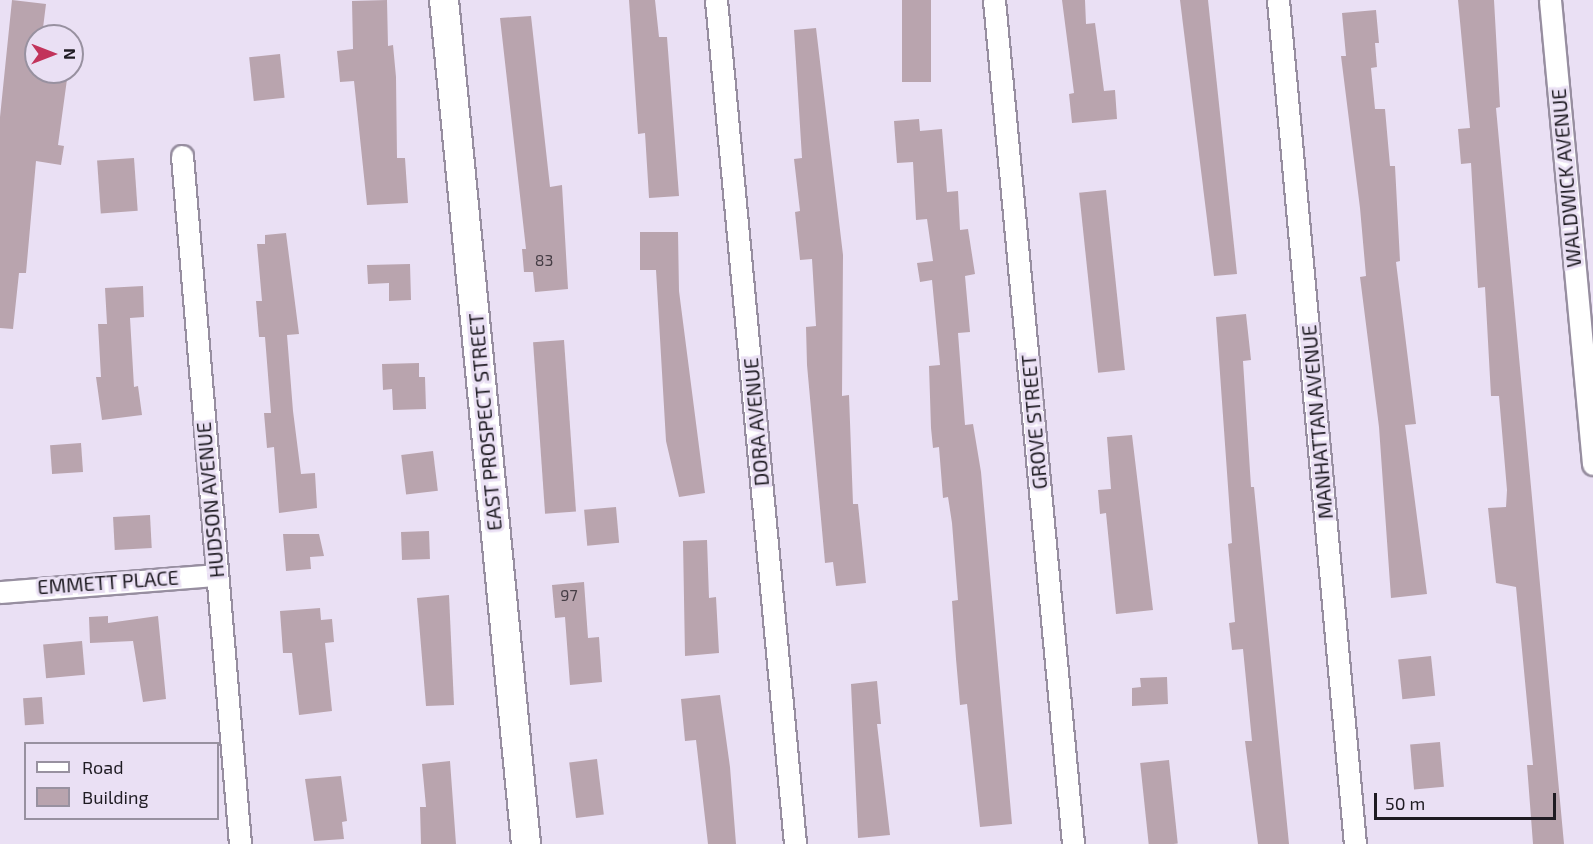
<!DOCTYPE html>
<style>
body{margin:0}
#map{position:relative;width:1593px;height:844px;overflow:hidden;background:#eae0f4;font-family:"Exo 2",sans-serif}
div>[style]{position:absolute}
.building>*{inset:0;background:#b9a4ae;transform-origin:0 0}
.roads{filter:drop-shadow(2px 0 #978ea0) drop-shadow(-2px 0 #978ea0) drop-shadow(0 2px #978ea0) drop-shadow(0 -2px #978ea0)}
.street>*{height:21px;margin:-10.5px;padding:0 10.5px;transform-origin:10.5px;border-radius:10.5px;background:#fff}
.secondary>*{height:28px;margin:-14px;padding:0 14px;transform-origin:14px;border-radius:14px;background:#fff}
span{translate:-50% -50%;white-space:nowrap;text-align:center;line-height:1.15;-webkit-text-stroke:6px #eae0f4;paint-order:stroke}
.number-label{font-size:16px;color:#453d45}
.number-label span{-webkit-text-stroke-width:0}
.street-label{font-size:20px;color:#1e1b22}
.legend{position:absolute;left:24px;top:742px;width:195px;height:78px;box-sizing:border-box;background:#eae0f4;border:2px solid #9891a0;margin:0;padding:8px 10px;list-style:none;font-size:18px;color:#1e1b22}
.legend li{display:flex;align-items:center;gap:12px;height:30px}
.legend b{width:30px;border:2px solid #9891a0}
.north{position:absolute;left:24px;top:24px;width:60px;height:60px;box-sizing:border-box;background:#eae0f4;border:2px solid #9891a0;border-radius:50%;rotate:90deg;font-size:16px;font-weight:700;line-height:24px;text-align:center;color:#1e1b22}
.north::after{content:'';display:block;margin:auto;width:21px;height:27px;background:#c2335b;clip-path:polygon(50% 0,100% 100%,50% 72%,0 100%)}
.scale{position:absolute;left:1374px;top:793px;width:182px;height:27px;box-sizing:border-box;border:3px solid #1e1b22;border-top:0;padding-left:8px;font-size:18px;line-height:21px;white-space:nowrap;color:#1e1b22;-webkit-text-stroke:4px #eae0f4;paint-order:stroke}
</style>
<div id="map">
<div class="building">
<i style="clip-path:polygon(12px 0,46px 4px,42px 36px,36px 36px,36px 72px,68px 72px,58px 145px,64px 146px,61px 165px,36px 161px,26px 273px,19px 273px,13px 329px,0 328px,0 117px)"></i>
<i style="clip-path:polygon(387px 0,388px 46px,393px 45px,396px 77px,397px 158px,405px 158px,408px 203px,367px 205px,354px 81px,340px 82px,337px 51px,353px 49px,352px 1px)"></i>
<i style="clip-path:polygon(629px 0,655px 0,659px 37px,667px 37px,679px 196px,649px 198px,645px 133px,638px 134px)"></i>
<i style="left:902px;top:0;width:29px;height:82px"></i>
<i style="clip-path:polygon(1062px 0,1085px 0,1086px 24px,1095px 23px,1104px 91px,1115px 90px,1117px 119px,1072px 123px,1069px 94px,1074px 93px)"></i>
<i style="clip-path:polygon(1180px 0,1208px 0,1237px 274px,1214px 276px)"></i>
<i style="clip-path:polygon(1458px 0,1494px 0,1500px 107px,1496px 108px,1564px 844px,1533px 844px,1527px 765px,1533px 765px,1516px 587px,1496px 583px,1488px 508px,1506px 507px,1507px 490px,1499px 396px,1491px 396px,1485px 287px,1478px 288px,1471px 163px,1461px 164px,1458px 129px,1470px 128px)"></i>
<i style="clip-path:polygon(1376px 10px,1379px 43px,1375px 43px,1377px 67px,1371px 68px,1375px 109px,1385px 109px,1390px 166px,1395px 166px,1400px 261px,1396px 262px,1416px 424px,1405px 425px,1427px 594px,1391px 598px,1379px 427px,1360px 277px,1366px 276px,1360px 208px,1341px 56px,1346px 56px,1342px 13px)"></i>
<i style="clip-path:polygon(531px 16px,550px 187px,562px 185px,568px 289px,535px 292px,533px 272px,524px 272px,522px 249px,526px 249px,500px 18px)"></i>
<i style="clip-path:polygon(816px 28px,843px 255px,842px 396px,849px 395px,853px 504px,858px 504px,866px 583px,836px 586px,833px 562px,825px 563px,807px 365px,806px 327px,816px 326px,812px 259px,800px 260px,795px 212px,800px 211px,794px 159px,802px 158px,794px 30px)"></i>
<i style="left:280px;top:54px;width:44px;height:31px;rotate:84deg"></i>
<i style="clip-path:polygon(919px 119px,920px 131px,942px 129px,947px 192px,958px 191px,960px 230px,968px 229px,975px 274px,965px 276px,970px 332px,958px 333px,965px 425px,973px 424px,981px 472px,1012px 824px,980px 827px,967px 704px,960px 705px,956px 659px,952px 601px,958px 600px,952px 523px,948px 497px,943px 498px,939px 447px,933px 448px,931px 428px,929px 366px,940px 365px,932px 280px,920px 282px,917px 263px,933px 261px,927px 219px,916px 220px,913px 162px,897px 163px,894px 121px)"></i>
<i style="left:134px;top:158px;width:53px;height:37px;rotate:86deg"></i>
<i style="left:1106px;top:190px;width:181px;height:27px;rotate:84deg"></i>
<i style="clip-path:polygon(640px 232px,678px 232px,679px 291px,705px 493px,679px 497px,666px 441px,656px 270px,640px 270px)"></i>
<i style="clip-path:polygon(286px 233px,299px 334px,287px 335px,293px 411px,301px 474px,315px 473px,317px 508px,279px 513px,274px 447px,267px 448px,264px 413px,271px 413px,265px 337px,259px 337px,256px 301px,262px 301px,257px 244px,265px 244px,265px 235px)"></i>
<i style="clip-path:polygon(410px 264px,411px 300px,389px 301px,389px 283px,368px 284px,367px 265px)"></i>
<i style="clip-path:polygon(143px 286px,144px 317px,130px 318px,134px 387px,138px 386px,142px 415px,102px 420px,96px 377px,101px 377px,98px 324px,107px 324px,105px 288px)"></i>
<i style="clip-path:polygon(1246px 314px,1251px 360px,1243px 361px,1251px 487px,1254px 487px,1289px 844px,1258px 844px,1245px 741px,1252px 741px,1243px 649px,1232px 650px,1229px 623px,1235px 622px,1228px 544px,1232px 543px,1216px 317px)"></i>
<i style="left:564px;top:340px;width:172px;height:31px;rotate:86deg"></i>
<i style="clip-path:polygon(419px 363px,419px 377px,425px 377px,426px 409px,393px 410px,392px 389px,383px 390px,382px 364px)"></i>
<i style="clip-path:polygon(1132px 435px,1153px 610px,1116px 614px,1106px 513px,1100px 514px,1098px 490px,1111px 489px,1107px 437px)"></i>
<i style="left:81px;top:443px;width:29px;height:31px;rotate:86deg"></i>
<i style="left:433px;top:451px;width:40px;height:32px;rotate:83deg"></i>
<i style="left:616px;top:507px;width:36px;height:32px;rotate:85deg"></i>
<i style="left:150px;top:515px;width:33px;height:37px;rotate:87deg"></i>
<i style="left:429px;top:531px;width:28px;height:28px;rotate:88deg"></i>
<i style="clip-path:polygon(283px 534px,319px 534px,324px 556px,310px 557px,311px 569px,286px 571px)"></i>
<i style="clip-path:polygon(707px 540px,709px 598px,716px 597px,719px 653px,685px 656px,683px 541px)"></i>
<i style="clip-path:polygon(584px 582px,588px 638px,599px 637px,602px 682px,570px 685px,565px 617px,555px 618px,552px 585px)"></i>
<i style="clip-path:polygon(449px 595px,454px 705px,426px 706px,417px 598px)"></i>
<i style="clip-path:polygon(320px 608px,321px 620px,332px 619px,334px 642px,325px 643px,332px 711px,299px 715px,292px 653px,283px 653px,280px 611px)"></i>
<i style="clip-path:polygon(108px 616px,108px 623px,158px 616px,166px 699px,143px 702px,133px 641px,90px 643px,89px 617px)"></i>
<i style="left:82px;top:641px;width:34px;height:39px;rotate:85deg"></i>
<i style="left:1431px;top:656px;width:40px;height:33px;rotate:84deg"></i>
<i style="clip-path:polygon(1167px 677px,1168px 704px,1132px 706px,1132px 688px,1141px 687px,1140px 678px)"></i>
<i style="clip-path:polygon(877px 681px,881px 724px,877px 724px,890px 835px,858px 838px,851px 684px)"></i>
<i style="clip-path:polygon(720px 695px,730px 767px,736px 844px,708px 844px,696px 740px,685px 741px,681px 699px)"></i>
<i style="left:42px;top:697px;width:27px;height:19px;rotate:86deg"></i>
<i style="left:1440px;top:742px;width:45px;height:30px;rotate:85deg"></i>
<i style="left:597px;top:759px;width:56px;height:28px;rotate:83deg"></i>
<i style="left:1169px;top:760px;width:84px;height:29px;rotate:84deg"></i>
<i style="clip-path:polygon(450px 761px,456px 844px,421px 844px,420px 807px,426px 807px,422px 764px)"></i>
<i style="clip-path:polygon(341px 776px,347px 821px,342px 822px,344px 839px,314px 841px,305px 779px)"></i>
</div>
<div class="roads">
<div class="street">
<i style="left:716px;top:0;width:848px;rotate:84.65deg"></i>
<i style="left:994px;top:0;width:848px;rotate:84.65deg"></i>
<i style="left:1278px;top:0;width:848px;rotate:84.79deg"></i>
<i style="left:1550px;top:0;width:466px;rotate:84.7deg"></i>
<i style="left:182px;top:156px;width:690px;rotate:85.18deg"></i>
<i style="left:0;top:592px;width:217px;rotate:-4.5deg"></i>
</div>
<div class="secondary">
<i style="left:444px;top:0;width:848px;rotate:84.45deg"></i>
</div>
</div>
<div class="number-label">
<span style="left:544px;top:260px">83</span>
<span style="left:569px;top:595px">97</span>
</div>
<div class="street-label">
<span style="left:1566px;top:178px;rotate:-95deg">WALDWICK AVENUE</span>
<span style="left:485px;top:422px;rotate:-95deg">EAST PROSPECT STREET</span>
<span style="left:756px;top:422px;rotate:-95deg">DORA AVENUE</span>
<span style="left:1034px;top:422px;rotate:-95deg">GROVE STREET</span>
<span style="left:1317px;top:422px;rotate:-95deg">MANHATTAN AVENUE</span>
<span style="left:210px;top:500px;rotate:-95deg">HUDSON AVENUE</span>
<span style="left:108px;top:582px;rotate:-4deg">EMMETT PLACE</span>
</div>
<ul class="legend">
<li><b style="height:8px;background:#fff"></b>Road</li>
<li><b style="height:16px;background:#b9a4ae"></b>Building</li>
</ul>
<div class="north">N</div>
<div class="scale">50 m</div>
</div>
